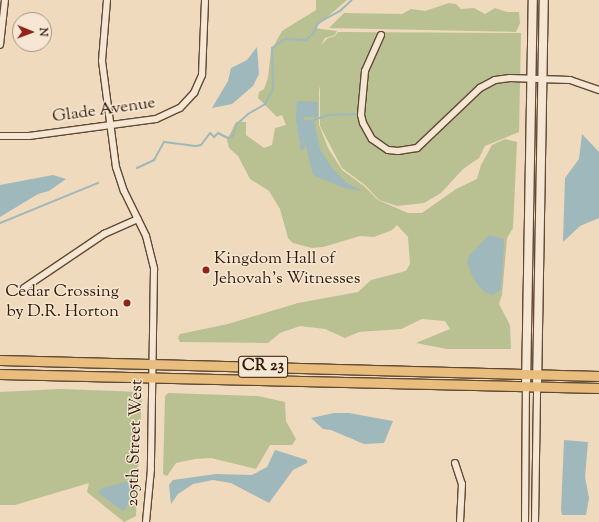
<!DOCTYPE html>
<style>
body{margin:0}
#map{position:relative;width:599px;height:522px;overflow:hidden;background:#efdabd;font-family:"Sorts Mill Goudy",serif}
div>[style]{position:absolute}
.green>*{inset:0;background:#b9c092}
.water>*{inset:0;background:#9eb8bb}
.stream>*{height:2px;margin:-1px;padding:0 1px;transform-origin:1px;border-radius:1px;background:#9eb8bb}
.roads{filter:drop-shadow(1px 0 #614a34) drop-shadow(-1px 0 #614a34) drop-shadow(0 1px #614a34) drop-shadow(0 -1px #614a34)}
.minor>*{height:6px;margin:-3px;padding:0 3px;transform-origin:3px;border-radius:3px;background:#f5e7d4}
.secondary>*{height:8px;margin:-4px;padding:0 4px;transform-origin:4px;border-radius:4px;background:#f5e7d4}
.primary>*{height:9px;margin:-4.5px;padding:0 4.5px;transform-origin:4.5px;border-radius:4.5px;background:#e8bd7e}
.dots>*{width:11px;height:11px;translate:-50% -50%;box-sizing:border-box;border:2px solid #f5e7d4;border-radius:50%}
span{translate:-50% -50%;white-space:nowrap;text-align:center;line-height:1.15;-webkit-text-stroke:3px #f5e7d4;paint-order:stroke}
.shield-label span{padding:1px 3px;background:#f5e7d4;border:1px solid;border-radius:3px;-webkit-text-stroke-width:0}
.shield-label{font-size:16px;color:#321a06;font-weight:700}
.street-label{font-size:17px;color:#321a06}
.poi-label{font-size:17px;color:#321a06}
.left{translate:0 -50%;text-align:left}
.right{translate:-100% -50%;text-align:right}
.north{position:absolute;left:12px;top:12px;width:40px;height:40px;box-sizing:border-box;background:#f5e7d4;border:1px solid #a79582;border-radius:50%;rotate:91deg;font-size:11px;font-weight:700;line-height:16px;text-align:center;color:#321a06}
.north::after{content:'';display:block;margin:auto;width:14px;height:18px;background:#8f2418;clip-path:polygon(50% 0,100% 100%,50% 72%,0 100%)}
</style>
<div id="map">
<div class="green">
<i style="clip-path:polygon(316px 0,347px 0,311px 31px,314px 28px,337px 31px,335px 35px,325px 38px,321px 45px,328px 38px,335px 36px,338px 32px,521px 33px,519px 132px,485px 146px,479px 158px,463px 169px,441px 193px,424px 203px,397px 206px,379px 200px,365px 185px,342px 168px,320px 126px,320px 86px,319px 90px,319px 125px,328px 148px,342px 170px,364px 186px,378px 200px,408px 213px,422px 213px,456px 189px,477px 179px,481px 165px,492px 145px,505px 139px,517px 142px,513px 228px,507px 238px,502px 295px,499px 304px,510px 325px,511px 349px,447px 349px,416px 343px,450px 329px,445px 321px,422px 319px,401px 329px,359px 332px,345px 338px,325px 329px,300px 326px,280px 333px,268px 343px,180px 342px,178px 338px,180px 334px,228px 324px,298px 303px,358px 292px,371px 280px,406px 271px,410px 264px,408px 237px,397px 225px,392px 230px,374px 237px,360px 236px,323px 247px,312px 248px,293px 243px,288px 238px,280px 209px,269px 191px,250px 179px,238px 156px,229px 148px,227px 140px,236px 122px,246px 122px,246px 135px,264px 148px,272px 145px,275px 128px,286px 125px,282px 115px,277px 117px,258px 98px,259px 92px,264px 89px,268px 78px,271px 51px,282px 31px,316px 10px)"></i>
<i style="clip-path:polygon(449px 3px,456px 4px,461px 9px,474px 8px,485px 14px,495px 8px,507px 12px,519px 12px,520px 23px,516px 32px,329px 28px,344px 13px,402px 14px,411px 9px,425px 11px)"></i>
<i style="clip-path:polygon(60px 389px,142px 392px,136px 516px,124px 522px,87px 492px,89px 483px,15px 505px,0 505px,0 392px)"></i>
<i style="clip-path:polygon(168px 393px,258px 396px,285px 402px,286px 421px,296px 439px,292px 445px,270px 445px,256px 469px,211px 458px,195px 459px,176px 463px,167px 476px,163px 474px,165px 396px)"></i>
</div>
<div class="water">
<i style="clip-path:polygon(257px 47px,259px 74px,253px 86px,232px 104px,212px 108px,228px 81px,231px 68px,247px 60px)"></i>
<i style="clip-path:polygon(297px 101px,318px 102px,318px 117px,304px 117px,304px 120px,314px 120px,320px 149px,332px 168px,347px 183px,363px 191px,344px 188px,313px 175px,305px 142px,305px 148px,301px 151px,296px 120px)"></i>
<i style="clip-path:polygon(582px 134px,599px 152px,599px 218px,580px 226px,563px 242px,565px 178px,579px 159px)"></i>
<i style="clip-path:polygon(53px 175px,66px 179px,49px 191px,38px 194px,0 217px,0 185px)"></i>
<i style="clip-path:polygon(489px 235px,504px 239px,504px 243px,501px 289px,492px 295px,483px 291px,473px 278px,467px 262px,469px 256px)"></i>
<i style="clip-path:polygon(334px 413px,349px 413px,393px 421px,384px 443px,364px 444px,331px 430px,323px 429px,311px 418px)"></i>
<i style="clip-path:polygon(564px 440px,588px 442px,585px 477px,589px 498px,586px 515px,562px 515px,561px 510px)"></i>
<i style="clip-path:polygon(275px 450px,307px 460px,307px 463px,293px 470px,269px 503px,231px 483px,213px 480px,193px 484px,178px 494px,171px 504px,169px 485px,173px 480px,216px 474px,252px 475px,267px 467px)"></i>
<i style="clip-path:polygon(130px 481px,131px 493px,126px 509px,123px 511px,98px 493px,102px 488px)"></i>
</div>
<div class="stream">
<i style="left:314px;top:120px;width:15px;rotate:-20deg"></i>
<i style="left:328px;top:115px;width:28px;rotate:-2deg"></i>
<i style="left:137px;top:168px;width:19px;rotate:-25deg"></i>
<i style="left:154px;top:160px;width:21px;rotate:-61deg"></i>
<i style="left:164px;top:142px;width:32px;rotate:7deg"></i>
<i style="left:196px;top:146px;width:5px;rotate:-11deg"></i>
<i style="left:201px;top:145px;width:15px;rotate:-53deg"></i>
<i style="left:210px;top:133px;width:6px;rotate:45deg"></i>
<i style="left:214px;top:137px;width:6px;rotate:-45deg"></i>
<i style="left:218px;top:133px;width:11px;rotate:27deg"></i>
<i style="left:228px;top:138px;width:5px;rotate:-22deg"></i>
<i style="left:233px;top:136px;width:13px;rotate:-72deg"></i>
<i style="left:237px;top:124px;width:15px;rotate:-42deg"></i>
<i style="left:248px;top:114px;width:20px;rotate:-30deg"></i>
<i style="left:265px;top:104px;width:17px;rotate:-62deg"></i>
<i style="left:273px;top:89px;width:41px;rotate:-91.4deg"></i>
<i style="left:272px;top:48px;width:16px;rotate:-35deg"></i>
<i style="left:285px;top:39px;width:21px;rotate:3deg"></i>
<i style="left:306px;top:40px;width:9px;rotate:-41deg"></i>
<i style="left:313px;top:34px;width:12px;rotate:-66deg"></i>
<i style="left:318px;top:23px;width:25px;rotate:-29deg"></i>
<i style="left:340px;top:11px;width:16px;rotate:-43deg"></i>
<i style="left:0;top:223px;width:106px;rotate:-22.2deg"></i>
</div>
<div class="roads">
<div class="minor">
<i style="left:107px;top:0;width:61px;rotate:94.7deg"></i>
<i style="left:102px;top:61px;width:107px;rotate:82.5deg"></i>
<i style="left:116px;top:167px;width:25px;rotate:72deg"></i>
<i style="left:124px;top:191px;width:50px;rotate:63.9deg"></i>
<i style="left:146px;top:236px;width:34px;rotate:76deg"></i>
<i style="left:154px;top:269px;width:200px;rotate:90.9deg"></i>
<i style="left:151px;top:469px;width:53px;rotate:95.4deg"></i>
<i style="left:381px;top:35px;width:39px;rotate:114deg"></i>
<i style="left:365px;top:71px;width:44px;rotate:95.2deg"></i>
<i style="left:361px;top:115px;width:8px;rotate:76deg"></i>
<i style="left:363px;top:123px;width:18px;rotate:61deg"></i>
<i style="left:372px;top:139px;width:19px;rotate:35deg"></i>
<i style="left:388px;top:150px;width:10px;rotate:6deg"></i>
<i style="left:398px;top:151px;width:19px;rotate:-9deg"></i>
<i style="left:417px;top:148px;width:87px;rotate:-43.6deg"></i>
<i style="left:480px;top:88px;width:17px;rotate:-28deg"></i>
<i style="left:495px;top:80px;width:15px;rotate:-8deg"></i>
<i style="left:510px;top:78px;width:60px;rotate:1.9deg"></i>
<i style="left:570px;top:80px;width:31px;rotate:19deg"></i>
<i style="left:0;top:45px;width:45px;rotate:-83.7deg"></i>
<i style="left:0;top:136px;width:29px"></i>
<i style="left:29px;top:136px;width:128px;rotate:-7.6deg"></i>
<i style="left:156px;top:119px;width:26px;rotate:-25deg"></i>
<i style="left:180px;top:108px;width:21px;rotate:-47deg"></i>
<i style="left:194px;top:93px;width:20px;rotate:-66deg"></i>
<i style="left:202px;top:75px;width:75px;rotate:-87.7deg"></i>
<i style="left:24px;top:288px;width:97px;rotate:-34deg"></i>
<i style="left:104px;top:234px;width:37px;rotate:-24deg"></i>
<i style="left:455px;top:463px;width:22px;rotate:72deg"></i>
<i style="left:462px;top:484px;width:38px;rotate:93deg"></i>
<i style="left:525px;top:522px;width:134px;rotate:-89.6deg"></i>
<i style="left:535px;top:522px;width:134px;rotate:-89.1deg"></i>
</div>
<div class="secondary">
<i style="left:526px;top:388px;width:388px;rotate:-89deg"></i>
<i style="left:537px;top:388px;width:388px;rotate:-89deg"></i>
</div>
<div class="primary">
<i style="left:0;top:360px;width:599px;rotate:1.53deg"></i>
<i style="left:0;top:374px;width:599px;rotate:1.34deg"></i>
</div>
</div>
<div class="dots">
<i style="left:206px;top:270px;background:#8f2418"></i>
<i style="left:127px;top:303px;background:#8f2418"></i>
</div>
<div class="shield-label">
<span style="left:263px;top:367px">CR 23</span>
</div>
<div class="street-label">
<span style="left:104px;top:111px;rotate:-8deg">Glade Avenue</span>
<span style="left:136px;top:443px;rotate:-88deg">205th Street West</span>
</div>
<div class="poi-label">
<span class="left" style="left:214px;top:270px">Kingdom Hall of<br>Jehovah's Witnesses</span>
<span class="right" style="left:119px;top:303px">Cedar Crossing<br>by D.R. Horton</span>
</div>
<div class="north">N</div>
</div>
